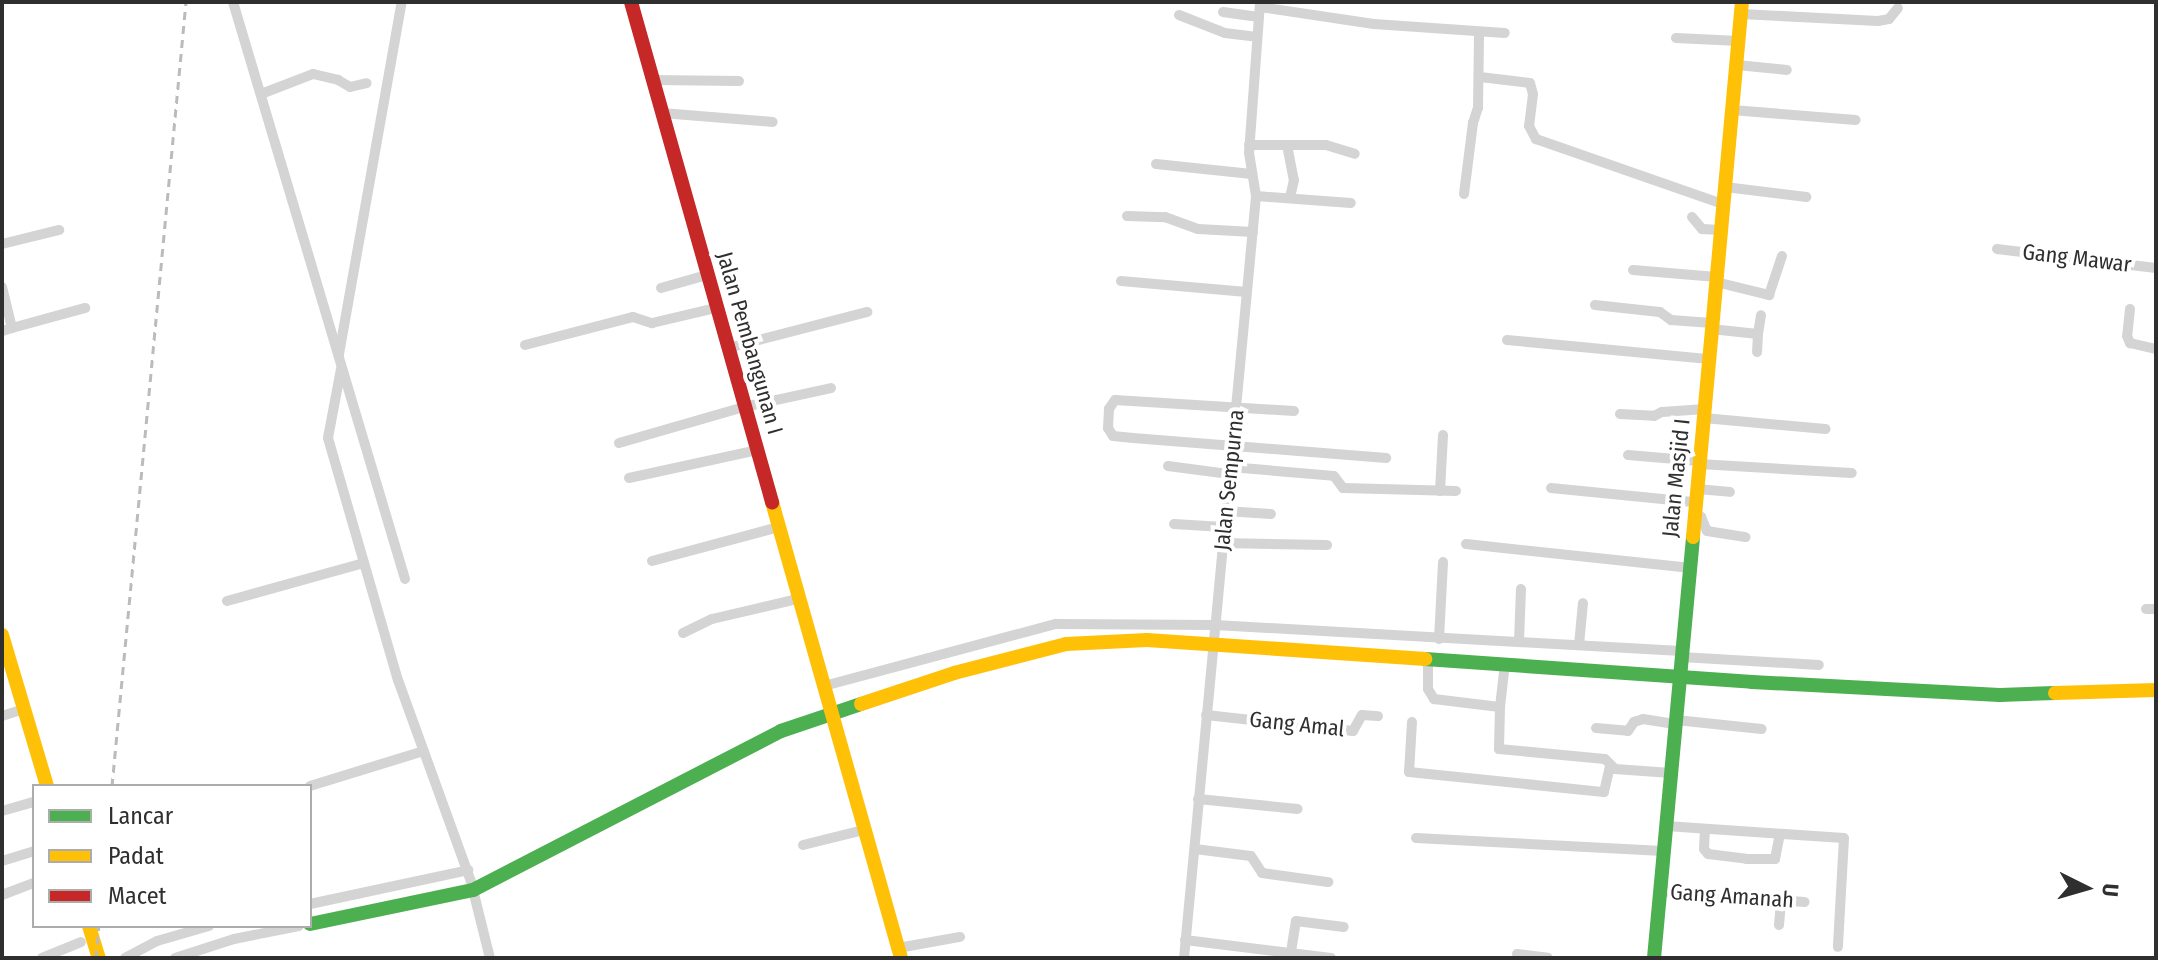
<!DOCTYPE html>
<style>
body{margin:0}
#map{position:relative;width:2158px;height:960px;overflow:hidden;background:#fff;font-family:"Fira Sans Condensed",sans-serif}
div>[style]{position:absolute}
.street>*{height:10px;margin:-5px;padding:0 5px;transform-origin:5px;border-radius:5px;background:#d4d4d4}
.fast>*{height:14px;margin:-7px;padding:0 7px;transform-origin:7px;border-radius:7px;background:#4caf50}
.slow>*{height:14px;margin:-7px;padding:0 7px;transform-origin:7px;border-radius:7px;background:#ffc107}
.jam>*{height:14px;margin:-7px;padding:0 7px;transform-origin:7px;border-radius:7px;background:#c62828}
.rail>*{height:3px;margin-top:-1.5px;transform-origin:0;background:repeating-linear-gradient(90deg,#bbb 0 8px,transparent 0 14px)}
span{translate:-50% -50%;white-space:nowrap;text-align:center;line-height:1.15;-webkit-text-stroke:8px #fff;paint-order:stroke}
.street-label{font-size:22px;color:#2f2f2f}
.frame{position:absolute;inset:0;border:4px solid #2f2f2f;pointer-events:none}
.legend{position:absolute;left:32px;top:784px;width:280px;height:144px;box-sizing:border-box;background:#fff;border:2px solid #acacac;margin:0;padding:10px 14px;list-style:none;font-size:24px;color:#2f2f2f}
.legend li{display:flex;align-items:center;gap:16px;height:40px}
.legend b{width:40px;border:2px solid #acacac}
.north{position:absolute;left:2046px;top:848px;width:80px;height:80px;-webkit-text-stroke:6px #fff;paint-order:stroke;rotate:95deg;font-size:22px;font-weight:700;line-height:32px;text-align:center;color:#2f2f2f}
.north::after{content:'';display:block;margin:auto;width:28px;height:36px;background:#2f2f2f;clip-path:polygon(50% 0,100% 100%,50% 72%,0 100%)}
</style>
<div id="map">
<div class="street">
<i style="left:233px;top:2px;width:602px;rotate:73.4deg"></i>
<i style="left:1260px;top:7px;width:115px;rotate:8.5deg"></i>
<i style="left:1374px;top:24px;width:131px;rotate:3.9deg"></i>
<i style="left:1223px;top:12px;width:36px;rotate:8deg"></i>
<i style="left:1741px;top:14px;width:137px;rotate:2.9deg"></i>
<i style="left:1878px;top:21px;width:11px;rotate:-10deg"></i>
<i style="left:1889px;top:19px;width:14px;rotate:-51deg"></i>
<i style="left:1179px;top:15px;width:49px;rotate:21.4deg"></i>
<i style="left:1225px;top:33px;width:32px;rotate:7deg"></i>
<i style="left:1676px;top:38px;width:63px;rotate:2.7deg"></i>
<i style="left:1737px;top:65px;width:50px;rotate:5.7deg"></i>
<i style="left:1480px;top:77px;width:50px;rotate:6.8deg"></i>
<i style="left:1530px;top:83px;width:11px;rotate:75deg"></i>
<i style="left:1533px;top:94px;width:32px;rotate:97deg"></i>
<i style="left:1529px;top:126px;width:15px;rotate:62deg"></i>
<i style="left:1536px;top:139px;width:198px;rotate:19.2deg"></i>
<i style="left:652px;top:80px;width:87px;rotate:0.7deg"></i>
<i style="left:261px;top:94px;width:56px;rotate:-21deg"></i>
<i style="left:313px;top:74px;width:26px;rotate:13deg"></i>
<i style="left:338px;top:80px;width:14px;rotate:30deg"></i>
<i style="left:350px;top:87px;width:17px;rotate:-13deg"></i>
<i style="left:1732px;top:110px;width:124px;rotate:4.6deg"></i>
<i style="left:662px;top:113px;width:111px;rotate:4.6deg"></i>
<i style="left:1249px;top:145px;width:77px"></i>
<i style="left:1326px;top:145px;width:30px;rotate:17deg"></i>
<i style="left:1287px;top:145px;width:36px;rotate:79deg"></i>
<i style="left:1294px;top:180px;width:17px;rotate:103deg"></i>
<i style="left:1156px;top:164px;width:96px;rotate:6deg"></i>
<i style="left:1725px;top:187px;width:82px;rotate:7deg"></i>
<i style="left:1464px;top:194px;width:72px;rotate:-82.8deg"></i>
<i style="left:1473px;top:123px;width:16px;rotate:-72deg"></i>
<i style="left:1478px;top:108px;width:76px;rotate:-89.2deg"></i>
<i style="left:1256px;top:196px;width:95px;rotate:4.2deg"></i>
<i style="left:1127px;top:216px;width:38px;rotate:2deg"></i>
<i style="left:1165px;top:217px;width:35px;rotate:20deg"></i>
<i style="left:1198px;top:229px;width:55px;rotate:3.1deg"></i>
<i style="left:1692px;top:217px;width:16px;rotate:50deg"></i>
<i style="left:1702px;top:229px;width:18px;rotate:3deg"></i>
<i style="left:2px;top:244px;width:59px;rotate:-13.8deg"></i>
<i style="left:1997px;top:249px;width:160px;rotate:6.8deg"></i>
<i style="left:1633px;top:270px;width:84px;rotate:4.8deg"></i>
<i style="left:1121px;top:281px;width:126px;rotate:5deg"></i>
<i style="left:1716px;top:282px;width:55px;rotate:13.8deg"></i>
<i style="left:1769px;top:295px;width:41px;rotate:-71.6deg"></i>
<i style="left:2px;top:287px;width:42px;rotate:76.3deg"></i>
<i style="left:12px;top:328px;width:10px;rotate:163deg"></i>
<i style="left:661px;top:288px;width:48px;rotate:-15.8deg"></i>
<i style="left:1595px;top:305px;width:65px;rotate:6.1deg"></i>
<i style="left:1660px;top:312px;width:14px;rotate:36deg"></i>
<i style="left:1671px;top:320px;width:41px;rotate:4.2deg"></i>
<i style="left:2130px;top:309px;width:27px;rotate:96deg"></i>
<i style="left:2127px;top:336px;width:8px;rotate:67deg"></i>
<i style="left:2130px;top:343px;width:27px;rotate:13deg"></i>
<i style="left:12px;top:328px;width:76px;rotate:-15.3deg"></i>
<i style="left:1711px;top:329px;width:47px;rotate:6.1deg"></i>
<i style="left:1758px;top:334px;width:18px;rotate:93deg"></i>
<i style="left:1758px;top:334px;width:19px;rotate:-81deg"></i>
<i style="left:1507px;top:340px;width:203px;rotate:5.4deg"></i>
<i style="left:525px;top:345px;width:112px;rotate:-14.5deg"></i>
<i style="left:633px;top:317px;width:20px;rotate:18deg"></i>
<i style="left:652px;top:323px;width:66px;rotate:-13.2deg"></i>
<i style="left:728px;top:348px;width:144px;rotate:-14.5deg"></i>
<i style="left:339px;top:354px;width:358px;rotate:-79.9deg"></i>
<i style="left:341px;top:369px;width:70px;rotate:100.7deg"></i>
<i style="left:328px;top:438px;width:252px;rotate:73.9deg"></i>
<i style="left:398px;top:680px;width:217px;rotate:70.1deg"></i>
<i style="left:1294px;top:411px;width:179px;rotate:-176.5deg"></i>
<i style="left:1115px;top:400px;width:11px;rotate:124deg"></i>
<i style="left:1109px;top:409px;width:19px;rotate:93deg"></i>
<i style="left:1108px;top:428px;width:9px;rotate:58deg"></i>
<i style="left:1113px;top:436px;width:20px;rotate:6deg"></i>
<i style="left:1133px;top:438px;width:254px;rotate:4.5deg"></i>
<i style="left:1620px;top:414px;width:34px;rotate:3deg"></i>
<i style="left:1654px;top:416px;width:9px;rotate:-27deg"></i>
<i style="left:1662px;top:412px;width:43px;rotate:-4deg"></i>
<i style="left:1704px;top:418px;width:122px;rotate:5.2deg"></i>
<i style="left:619px;top:443px;width:130px;rotate:-16.1deg"></i>
<i style="left:744px;top:407px;width:89px;rotate:-12.3deg"></i>
<i style="left:1628px;top:455px;width:71px;rotate:4.8deg"></i>
<i style="left:1699px;top:464px;width:153px;rotate:3.4deg"></i>
<i style="left:1168px;top:466px;width:62px;rotate:7.5deg"></i>
<i style="left:1230px;top:467px;width:104px;rotate:4.9deg"></i>
<i style="left:1334px;top:476px;width:15px;rotate:53deg"></i>
<i style="left:1343px;top:488px;width:113px;rotate:1.5deg"></i>
<i style="left:629px;top:478px;width:131px;rotate:-12.3deg"></i>
<i style="left:1551px;top:488px;width:145px;rotate:5.6deg"></i>
<i style="left:1697px;top:489px;width:33px;rotate:5deg"></i>
<i style="left:1440px;top:491px;width:56px;rotate:-86.9deg"></i>
<i style="left:1225px;top:511px;width:46px;rotate:3.7deg"></i>
<i style="left:1694px;top:514px;width:8px;rotate:23deg"></i>
<i style="left:1701px;top:517px;width:15px;rotate:67deg"></i>
<i style="left:1707px;top:531px;width:39px;rotate:9deg"></i>
<i style="left:1174px;top:524px;width:49px;rotate:3.5deg"></i>
<i style="left:1221px;top:543px;width:106px;rotate:1.1deg"></i>
<i style="left:1466px;top:544px;width:224px;rotate:6.1deg"></i>
<i style="left:652px;top:561px;width:131px;rotate:-15deg"></i>
<i style="left:227px;top:601px;width:142px;rotate:-15.5deg"></i>
<i style="left:2146px;top:609px;width:10px"></i>
<i style="left:683px;top:633px;width:32px;rotate:-26deg"></i>
<i style="left:712px;top:619px;width:87px;rotate:-13.2deg"></i>
<i style="left:1439px;top:639px;width:77px;rotate:-87deg"></i>
<i style="left:1519px;top:641px;width:52px;rotate:-87.8deg"></i>
<i style="left:1579px;top:645px;width:42px;rotate:-84.6deg"></i>
<i style="left:1428px;top:657px;width:32px;rotate:90deg"></i>
<i style="left:1428px;top:689px;width:12px;rotate:59deg"></i>
<i style="left:1434px;top:699px;width:66px;rotate:6.9deg"></i>
<i style="left:1500px;top:707px;width:42px;rotate:91.4deg"></i>
<i style="left:1499px;top:749px;width:106px;rotate:5.4deg"></i>
<i style="left:1605px;top:759px;width:14px;rotate:45deg"></i>
<i style="left:1615px;top:769px;width:56px;rotate:4.1deg"></i>
<i style="left:1681px;top:657px;width:138px;rotate:3.3deg"></i>
<i style="left:824px;top:686px;width:240px;rotate:-15deg"></i>
<i style="left:1056px;top:624px;width:159px;rotate:0.4deg"></i>
<i style="left:1215px;top:625px;width:467px;rotate:3.2deg"></i>
<i style="left:1500px;top:707px;width:44px;rotate:-83.5deg"></i>
<i style="left:1206px;top:715px;width:148px;rotate:6.2deg"></i>
<i style="left:1353px;top:731px;width:18px;rotate:-61deg"></i>
<i style="left:1362px;top:715px;width:16px;rotate:4deg"></i>
<i style="left:2px;top:716px;width:23px;rotate:-18deg"></i>
<i style="left:1676px;top:720px;width:86px;rotate:6deg"></i>
<i style="left:1412px;top:722px;width:50px;rotate:93.4deg"></i>
<i style="left:1409px;top:772px;width:196px;rotate:5.9deg"></i>
<i style="left:1604px;top:792px;width:27px;rotate:-77deg"></i>
<i style="left:1596px;top:728px;width:32px;rotate:5deg"></i>
<i style="left:1628px;top:731px;width:11px;rotate:-56deg"></i>
<i style="left:1634px;top:722px;width:9px;rotate:-18deg"></i>
<i style="left:1643px;top:719px;width:32px;rotate:9deg"></i>
<i style="left:310px;top:786px;width:119px;rotate:-17.1deg"></i>
<i style="left:1198px;top:799px;width:100px;rotate:5.7deg"></i>
<i style="left:2px;top:811px;width:33px;rotate:-16deg"></i>
<i style="left:1666px;top:826px;width:178px;rotate:3.9deg"></i>
<i style="left:1844px;top:838px;width:109px;rotate:93.2deg"></i>
<i style="left:1705px;top:829px;width:20px;rotate:93deg"></i>
<i style="left:1704px;top:849px;width:6px;rotate:51deg"></i>
<i style="left:1708px;top:854px;width:38px;rotate:7deg"></i>
<i style="left:1746px;top:859px;width:29px"></i>
<i style="left:1775px;top:859px;width:25px;rotate:-79deg"></i>
<i style="left:1416px;top:838px;width:247px;rotate:3deg"></i>
<i style="left:803px;top:845px;width:63px;rotate:-13.8deg"></i>
<i style="left:1195px;top:849px;width:56px;rotate:7.1deg"></i>
<i style="left:1251px;top:856px;width:20px;rotate:57deg"></i>
<i style="left:1262px;top:873px;width:67px;rotate:7.8deg"></i>
<i style="left:2px;top:861px;width:34px;rotate:-17deg"></i>
<i style="left:473px;top:890px;width:70px;rotate:76deg"></i>
<i style="left:1659px;top:891px;width:146px;rotate:4.3deg"></i>
<i style="left:2px;top:895px;width:34px;rotate:-21deg"></i>
<i style="left:310px;top:904px;width:162px;rotate:-12.1deg"></i>
<i style="left:1779px;top:925px;width:25px;rotate:-85deg"></i>
<i style="left:1185px;top:940px;width:147px;rotate:7deg"></i>
<i style="left:898px;top:948px;width:63px;rotate:-10.1deg"></i>
<i style="left:1291px;top:952px;width:31px;rotate:-81deg"></i>
<i style="left:1296px;top:921px;width:48px;rotate:7.1deg"></i>
<i style="left:1517px;top:954px;width:31px;rotate:7deg"></i>
<i style="left:42px;top:958px;width:42px;rotate:-22.3deg"></i>
<i style="left:125px;top:958px;width:36px;rotate:-28deg"></i>
<i style="left:157px;top:941px;width:54px;rotate:-16.1deg"></i>
<i style="left:175px;top:958px;width:62px;rotate:-17.9deg"></i>
<i style="left:234px;top:939px;width:66px;rotate:-11.3deg"></i>
<i style="left:1184px;top:958px;width:765px;rotate:-84.6deg"></i>
<i style="left:1256px;top:196px;width:44px;rotate:-99.2deg"></i>
<i style="left:1249px;top:153px;width:151px;rotate:-85.8deg"></i>
</div>
<div class="fast">
<i style="left:1425px;top:659px;width:328px;rotate:4deg"></i>
<i style="left:1752px;top:682px;width:248px;rotate:3deg"></i>
<i style="left:2000px;top:695px;width:55px;rotate:-2.1deg"></i>
<i style="left:310px;top:924px;width:167px;rotate:-11.8deg"></i>
<i style="left:473px;top:890px;width:347px;rotate:-27.3deg"></i>
<i style="left:781px;top:731px;width:84px;rotate:-18.6deg"></i>
<i style="left:1654px;top:958px;width:423px;rotate:-84.7deg"></i>
</div>
<div class="slow">
<i style="left:772px;top:502px;width:474px;rotate:74.2deg"></i>
<i style="left:1693px;top:537px;width:537px;rotate:-84.77deg"></i>
<i style="left:2px;top:635px;width:158px;rotate:73.4deg"></i>
<i style="left:2055px;top:693px;width:101px;rotate:-1.7deg"></i>
<i style="left:861px;top:704px;width:98px;rotate:-18.4deg"></i>
<i style="left:954px;top:673px;width:116px;rotate:-14.5deg"></i>
<i style="left:1066px;top:644px;width:81px;rotate:-2.8deg"></i>
<i style="left:1147px;top:640px;width:279px;rotate:3.9deg"></i>
<i style="left:89px;top:926px;width:34px;rotate:73deg"></i>
</div>
<div class="jam">
<i style="left:631px;top:2px;width:520px;rotate:74.25deg"></i>
</div>
<div class="rail">
<i style="left:112px;top:786px;width:787px;rotate:-84.61deg"></i>
<i style="left:96px;top:958px;width:32px;rotate:-85deg"></i>
</div>
<div class="street-label">
<span style="left:2077px;top:258px;rotate:7deg">Gang Mawar</span>
<span style="left:750px;top:343px;rotate:74deg">Jalan Pembangunan I</span>
<span style="left:1676px;top:478px;rotate:-84deg">Jalan Masjid I</span>
<span style="left:1229px;top:480px;rotate:-84deg">Jalan Sempurna</span>
<span style="left:1297px;top:724px;rotate:6deg">Gang Amal</span>
<span style="left:1732px;top:896px;rotate:4deg">Gang Amanah</span>
</div>
<div class="frame"></div>
<ul class="legend">
<li><b style="height:10px;background:#4caf50"></b>Lancar</li>
<li><b style="height:10px;background:#ffc107"></b>Padat</li>
<li><b style="height:10px;background:#c62828"></b>Macet</li>
</ul>
<div class="north">U</div>
</div>
